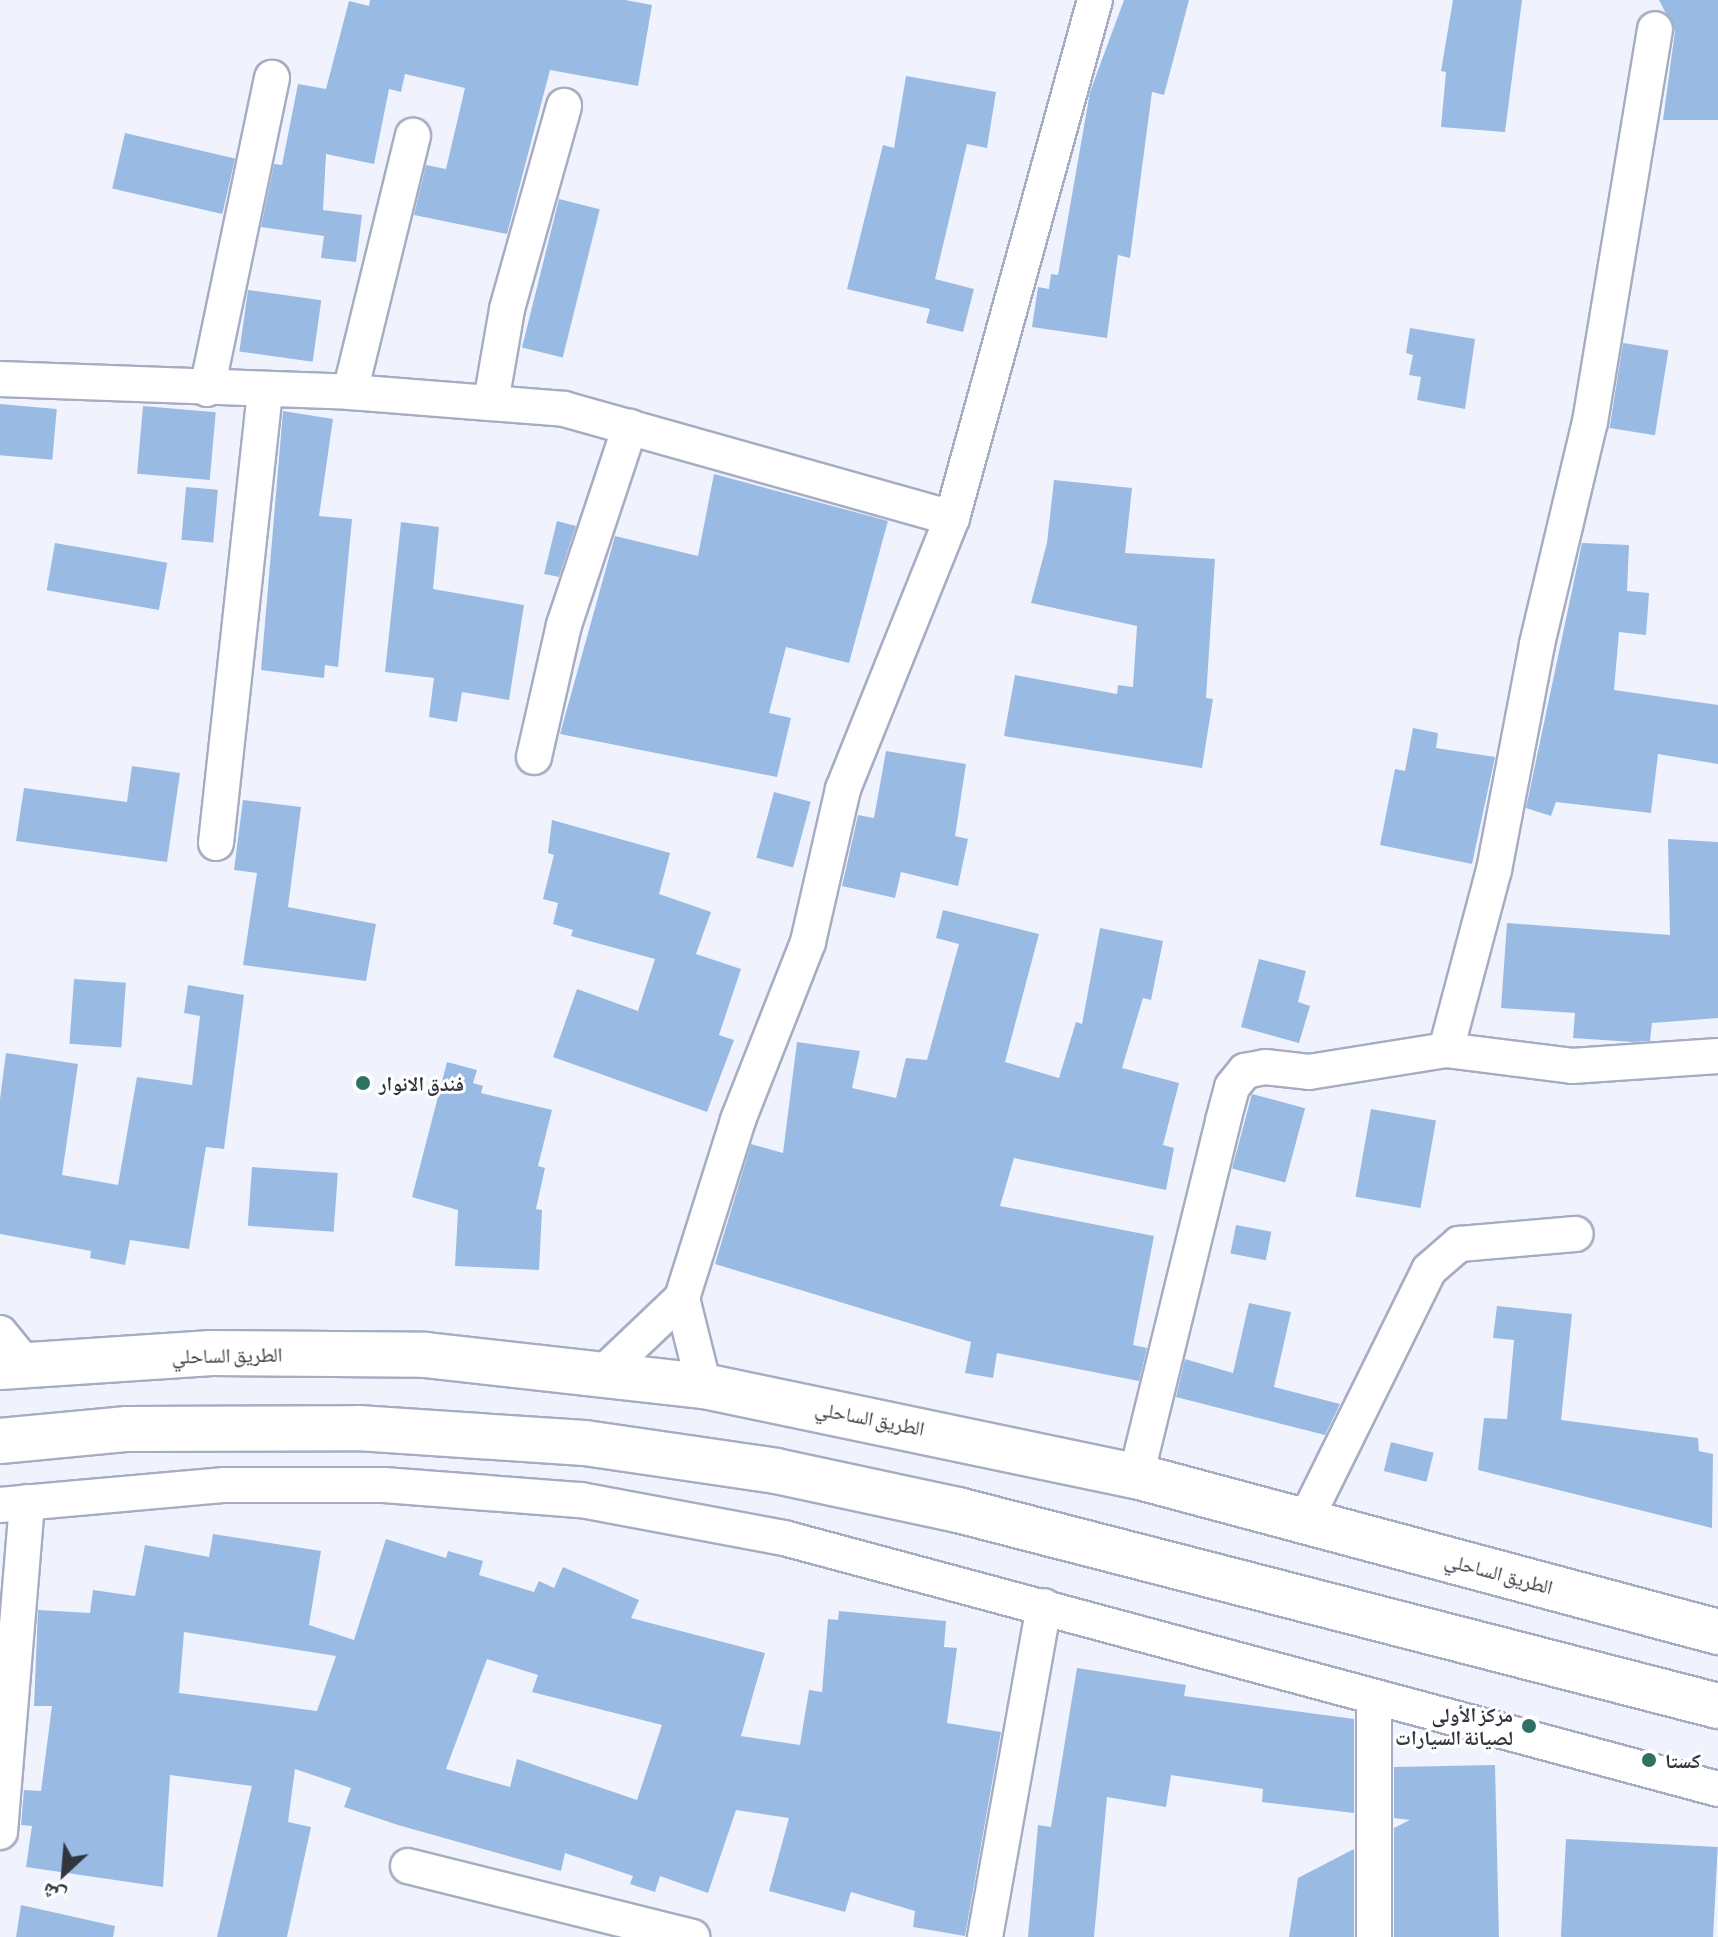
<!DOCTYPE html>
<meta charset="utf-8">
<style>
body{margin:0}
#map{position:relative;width:1718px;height:1937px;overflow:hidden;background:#f0f3fd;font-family:"Asap Condensed","Noto Naskh Arabic",sans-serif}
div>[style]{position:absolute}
.building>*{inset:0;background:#99bbe3;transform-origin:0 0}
.roads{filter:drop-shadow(2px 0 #a6adc3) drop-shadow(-2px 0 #a6adc3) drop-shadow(0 2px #a6adc3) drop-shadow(0 -2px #a6adc3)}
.minor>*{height:34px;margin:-17px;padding:0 17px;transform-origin:17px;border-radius:17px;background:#fff}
.trunk>*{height:44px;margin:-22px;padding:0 22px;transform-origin:22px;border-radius:22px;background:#fff}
.dots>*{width:22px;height:22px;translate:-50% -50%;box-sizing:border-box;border:4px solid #fff;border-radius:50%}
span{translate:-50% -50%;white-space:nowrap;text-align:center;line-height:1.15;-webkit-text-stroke:6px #fff;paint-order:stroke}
.poi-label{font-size:20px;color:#32353e;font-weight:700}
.left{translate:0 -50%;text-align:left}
.right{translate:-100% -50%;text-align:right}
.street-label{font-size:20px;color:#32353e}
.north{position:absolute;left:24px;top:1833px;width:80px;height:80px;-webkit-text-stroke:6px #fff;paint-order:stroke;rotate:206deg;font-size:22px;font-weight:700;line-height:32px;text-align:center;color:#32353e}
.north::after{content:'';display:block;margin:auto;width:28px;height:36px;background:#32353e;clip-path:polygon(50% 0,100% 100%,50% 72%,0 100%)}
</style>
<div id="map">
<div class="building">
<i style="clip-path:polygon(370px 0,625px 0,652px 5px,638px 86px,550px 70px,507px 234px,414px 215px,426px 165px,446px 169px,465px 88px,405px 74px,401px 92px,389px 89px,374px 164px,326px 154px,323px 210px,362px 215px,356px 262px,321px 258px,324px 236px,261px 227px,274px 164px,282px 165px,298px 84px,326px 89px,349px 1px,369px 6px)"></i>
<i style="clip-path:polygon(1124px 0,1189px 0,1164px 95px,1152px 92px,1130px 258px,1118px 255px,1107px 338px,1032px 327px,1038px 287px,1049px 289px,1051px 274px,1058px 275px,1090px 92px)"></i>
<i style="clip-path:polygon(1453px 0,1522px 0,1505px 132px,1441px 127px,1446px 72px,1441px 71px)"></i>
<i style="clip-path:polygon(1659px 0,1718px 0,1718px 120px,1663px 120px,1675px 31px)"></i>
<i style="clip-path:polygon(906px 76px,996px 92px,987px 148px,967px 144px,935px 279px,974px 289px,963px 332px,926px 323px,930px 309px,847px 289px,883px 145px,894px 148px)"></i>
<i style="left:125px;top:133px;width:113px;height:57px;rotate:13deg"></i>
<i style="left:559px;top:199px;width:42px;height:153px;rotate:14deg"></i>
<i style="left:248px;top:290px;width:74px;height:62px;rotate:8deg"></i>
<i style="clip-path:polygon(1410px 328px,1475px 339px,1465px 409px,1417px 400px,1421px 377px,1409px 375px,1413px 355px,1406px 353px)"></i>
<i style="left:1623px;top:343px;width:46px;height:86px;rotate:9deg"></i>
<i style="left:0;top:404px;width:57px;height:51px;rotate:5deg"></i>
<i style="left:143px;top:406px;width:73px;height:68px;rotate:5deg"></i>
<i style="clip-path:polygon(283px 411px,333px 419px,319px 516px,352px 519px,338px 667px,325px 665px,324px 678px,261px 670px)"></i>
<i style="clip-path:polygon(714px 474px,888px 521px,849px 663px,786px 647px,769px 713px,791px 718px,777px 777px,560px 734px,615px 536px,698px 556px)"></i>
<i style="clip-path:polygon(1054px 480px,1132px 488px,1125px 553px,1215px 559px,1206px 698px,1213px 699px,1202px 768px,1004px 736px,1015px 675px,1117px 694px,1118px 685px,1133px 687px,1137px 626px,1031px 603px,1047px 543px)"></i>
<i style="left:186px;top:487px;width:32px;height:53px;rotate:5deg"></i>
<i style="clip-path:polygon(557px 521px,576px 526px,559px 577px,544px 574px)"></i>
<i style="clip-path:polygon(401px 522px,439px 527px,433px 589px,524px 605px,509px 700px,462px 692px,457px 722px,429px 717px,434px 678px,385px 672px)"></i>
<i style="left:55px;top:543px;width:114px;height:48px;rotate:10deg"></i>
<i style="clip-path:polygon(1582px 543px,1629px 545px,1627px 591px,1649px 593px,1646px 635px,1619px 632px,1614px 690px,1718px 705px,1718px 764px,1658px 754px,1651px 813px,1556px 802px,1551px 816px,1526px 808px)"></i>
<i style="clip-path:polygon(1413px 728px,1438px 733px,1436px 748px,1495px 757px,1472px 864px,1380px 845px,1395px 769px,1405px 771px)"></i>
<i style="clip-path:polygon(886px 751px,966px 764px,955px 836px,968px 839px,958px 886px,901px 872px,895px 898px,842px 886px,858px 815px,874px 818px)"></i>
<i style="clip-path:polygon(132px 766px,180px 773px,167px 862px,16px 841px,24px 788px,127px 802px)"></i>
<i style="left:774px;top:792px;width:38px;height:68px;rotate:15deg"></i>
<i style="clip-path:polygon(243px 800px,301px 807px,288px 907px,376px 924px,366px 981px,243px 965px,257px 873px,234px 870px)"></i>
<i style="clip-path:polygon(552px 820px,670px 853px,659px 894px,711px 912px,696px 954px,741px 969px,719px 1035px,734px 1040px,707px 1112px,553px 1057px,577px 989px,638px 1011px,655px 959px,571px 936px,573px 930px,553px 924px,558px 903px,543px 899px,554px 855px,548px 853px)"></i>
<i style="clip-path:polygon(1668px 839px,1718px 842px,1718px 1018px,1652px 1023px,1650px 1041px,1633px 1042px,1573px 1038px,1575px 1013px,1501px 1008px,1507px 923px,1670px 935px)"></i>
<i style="clip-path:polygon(943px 910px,1039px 934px,1005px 1062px,1059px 1078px,1076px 1022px,1082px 1024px,1100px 928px,1163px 941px,1151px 1000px,1143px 998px,1122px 1068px,1179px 1083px,1163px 1145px,1174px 1148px,1166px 1190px,1014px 1158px,1000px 1206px,1154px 1236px,1133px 1345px,1147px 1348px,1139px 1381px,997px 1353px,993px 1378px,965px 1373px,971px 1342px,715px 1264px,751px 1144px,783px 1153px,797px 1042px,860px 1051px,852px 1088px,896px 1098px,906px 1058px,927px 1060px,959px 944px,936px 938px)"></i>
<i style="clip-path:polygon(1259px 959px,1306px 971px,1298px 1002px,1310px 1006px,1299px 1043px,1241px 1027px)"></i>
<i style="left:74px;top:979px;width:52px;height:65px;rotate:4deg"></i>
<i style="clip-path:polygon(188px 985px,244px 995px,224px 1149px,206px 1147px,189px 1249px,130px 1240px,125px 1265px,90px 1258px,91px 1251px,0 1234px,0 1099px,6px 1053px,78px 1064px,62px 1175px,118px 1185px,137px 1077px,192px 1085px,200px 1016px,184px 1013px)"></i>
<i style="clip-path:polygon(447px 1062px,477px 1070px,473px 1083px,483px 1086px,481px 1093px,552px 1110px,538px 1166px,545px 1168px,536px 1209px,542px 1210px,539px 1270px,455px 1266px,458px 1210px,412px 1197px)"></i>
<i style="left:1252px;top:1094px;width:55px;height:77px;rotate:15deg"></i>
<i style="left:1371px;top:1109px;width:66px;height:89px;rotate:10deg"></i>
<i style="left:252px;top:1167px;width:86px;height:59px;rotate:4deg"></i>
<i style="left:1236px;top:1225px;width:36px;height:29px;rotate:11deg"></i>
<i style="clip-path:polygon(1249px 1303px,1291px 1312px,1274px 1387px,1340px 1404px,1325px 1435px,1176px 1397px,1185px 1359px,1233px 1373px)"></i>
<i style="clip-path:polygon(1497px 1306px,1572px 1314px,1561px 1420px,1698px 1438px,1699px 1451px,1713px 1454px,1712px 1528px,1478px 1470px,1484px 1418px,1507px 1419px,1514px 1340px,1493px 1338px)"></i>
<i style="left:1391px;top:1442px;width:44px;height:30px;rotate:14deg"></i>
<i style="clip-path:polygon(evenodd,213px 1534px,321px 1551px,309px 1625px,354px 1640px,386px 1539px,446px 1558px,448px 1551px,483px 1561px,479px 1575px,534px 1592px,539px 1581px,554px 1588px,563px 1567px,639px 1600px,631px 1618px,765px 1653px,741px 1736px,800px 1745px,809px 1690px,822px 1692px,828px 1619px,838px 1620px,839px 1611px,946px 1621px,944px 1647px,957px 1648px,947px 1723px,1001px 1732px,965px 1936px,913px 1927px,915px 1911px,851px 1892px,845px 1912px,769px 1891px,789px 1818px,736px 1810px,708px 1893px,660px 1876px,655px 1892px,630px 1884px,633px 1876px,565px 1853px,561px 1871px,398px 1825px,344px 1807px,351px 1788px,295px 1769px,288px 1822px,311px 1827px,287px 1937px,217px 1937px,252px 1786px,170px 1775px,163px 1887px,26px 1867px,32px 1826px,21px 1825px,24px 1790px,41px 1791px,52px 1706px,34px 1706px,38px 1610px,90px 1613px,93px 1590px,135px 1596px,145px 1545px,209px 1557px,213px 1534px,184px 1632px,336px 1656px,317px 1711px,179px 1693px,184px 1632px,213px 1534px,487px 1659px,538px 1675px,532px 1692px,662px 1725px,637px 1800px,517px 1759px,510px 1787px,446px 1769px,487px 1659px)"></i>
<i style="clip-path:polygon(1077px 1668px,1186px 1685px,1184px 1696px,1354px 1719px,1354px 1813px,1262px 1802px,1263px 1789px,1171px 1775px,1166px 1807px,1107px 1797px,1094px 1937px,1028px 1937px,1038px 1825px,1051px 1827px)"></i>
<i style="clip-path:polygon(1495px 1765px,1499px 1937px,1394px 1937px,1394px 1828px,1410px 1820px,1394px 1818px,1394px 1767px)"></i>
<i style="left:1566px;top:1839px;width:152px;height:98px;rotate:3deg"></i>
<i style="clip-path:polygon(1354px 1849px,1354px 1937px,1289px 1937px,1298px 1878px)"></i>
<i style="clip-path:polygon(21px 1905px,115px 1926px,113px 1937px,16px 1937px)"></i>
</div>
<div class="roads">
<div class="minor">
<i style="left:0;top:379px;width:350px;rotate:2.1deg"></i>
<i style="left:350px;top:392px;width:215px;rotate:4.5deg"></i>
<i style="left:564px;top:409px;width:403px;rotate:15.7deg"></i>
<i style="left:207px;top:389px;width:318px;rotate:-78.2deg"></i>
<i style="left:350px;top:392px;width:264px;rotate:-76.2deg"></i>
<i style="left:491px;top:402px;width:94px;rotate:-80.2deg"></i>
<i style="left:507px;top:309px;width:211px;rotate:-74.3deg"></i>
<i style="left:534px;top:757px;width:135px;rotate:-77.2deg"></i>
<i style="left:564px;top:625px;width:209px;rotate:-71.6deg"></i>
<i style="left:216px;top:843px;width:456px;rotate:-83.8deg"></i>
<i style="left:1446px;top:1050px;width:186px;rotate:-75.1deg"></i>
<i style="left:1494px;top:870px;width:230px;rotate:-79.2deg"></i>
<i style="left:1537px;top:644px;width:228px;rotate:-76.6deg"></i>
<i style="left:1590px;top:422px;width:398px;rotate:-80.6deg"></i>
<i style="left:682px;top:1298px;width:91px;rotate:76deg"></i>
<i style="left:0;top:1333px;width:41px;rotate:50.9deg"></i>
<i style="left:601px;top:1375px;width:112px;rotate:-43.5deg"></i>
<i style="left:682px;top:1298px;width:187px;rotate:-72.5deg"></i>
<i style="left:738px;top:1120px;width:191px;rotate:-68.5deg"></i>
<i style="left:808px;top:942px;width:157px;rotate:-77.1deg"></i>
<i style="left:843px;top:789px;width:292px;rotate:-68.1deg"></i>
<i style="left:952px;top:518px;width:537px;rotate:-74.57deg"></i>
<i style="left:1136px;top:1476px;width:366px;rotate:-76.2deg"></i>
<i style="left:1223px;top:1121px;width:35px;rotate:-75deg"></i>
<i style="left:1232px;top:1087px;width:21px;rotate:-51deg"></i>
<i style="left:1245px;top:1071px;width:20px;rotate:-11deg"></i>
<i style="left:1265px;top:1067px;width:44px;rotate:6.5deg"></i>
<i style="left:1309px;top:1072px;width:139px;rotate:-9.1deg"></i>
<i style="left:1446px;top:1050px;width:127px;rotate:7.2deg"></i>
<i style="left:1572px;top:1066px;width:146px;rotate:-3.9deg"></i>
<i style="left:0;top:1505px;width:226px;rotate:-5.1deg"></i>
<i style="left:225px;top:1485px;width:159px"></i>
<i style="left:384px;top:1485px;width:198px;rotate:4.4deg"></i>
<i style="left:581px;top:1500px;width:207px;rotate:10.6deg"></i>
<i style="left:784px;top:1538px;width:967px;rotate:15.04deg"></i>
<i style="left:1305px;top:1521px;width:280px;rotate:-63.7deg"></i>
<i style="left:1429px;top:1270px;width:40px;rotate:-41deg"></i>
<i style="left:1459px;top:1244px;width:117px;rotate:-4.9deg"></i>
<i style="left:1374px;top:1701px;width:236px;rotate:90deg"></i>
<i style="left:0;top:1832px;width:331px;rotate:-85.3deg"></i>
<i style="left:408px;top:1866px;width:293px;rotate:14deg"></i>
<i style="left:985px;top:1937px;width:336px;rotate:-79.9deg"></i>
</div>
<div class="trunk">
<i style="left:0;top:1367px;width:212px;rotate:-3.8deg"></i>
<i style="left:212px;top:1353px;width:214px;rotate:0.5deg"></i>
<i style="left:426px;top:1355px;width:280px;rotate:6.4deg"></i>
<i style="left:704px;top:1386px;width:441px;rotate:11.8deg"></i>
<i style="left:1136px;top:1476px;width:603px;rotate:15deg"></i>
<i style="left:0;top:1441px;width:128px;rotate:-5.4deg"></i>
<i style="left:127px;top:1429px;width:231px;rotate:-0.2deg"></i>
<i style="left:358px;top:1428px;width:227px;rotate:3.8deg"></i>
<i style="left:585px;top:1443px;width:193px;rotate:8.3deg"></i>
<i style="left:776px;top:1471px;width:186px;rotate:12.1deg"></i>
<i style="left:958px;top:1510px;width:785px;rotate:14.46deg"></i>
</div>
</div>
<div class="dots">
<i style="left:363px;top:1083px;background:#2e7264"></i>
<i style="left:1529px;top:1726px;background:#2e7264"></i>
<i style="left:1649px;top:1760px;background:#2e7264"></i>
</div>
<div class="poi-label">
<span class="left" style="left:379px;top:1083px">فندق الانوار</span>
<span class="right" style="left:1513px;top:1726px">مركز الأولى<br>لصيانة السيارات</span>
<span class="left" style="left:1665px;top:1760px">كستا</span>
</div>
<div class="street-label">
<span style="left:227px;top:1355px;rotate:-1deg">الطريق الساحلي</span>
<span style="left:870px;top:1418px;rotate:11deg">الطريق الساحلي</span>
<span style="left:1499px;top:1573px;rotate:15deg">الطريق الساحلي</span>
</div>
<div class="north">ش</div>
</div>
